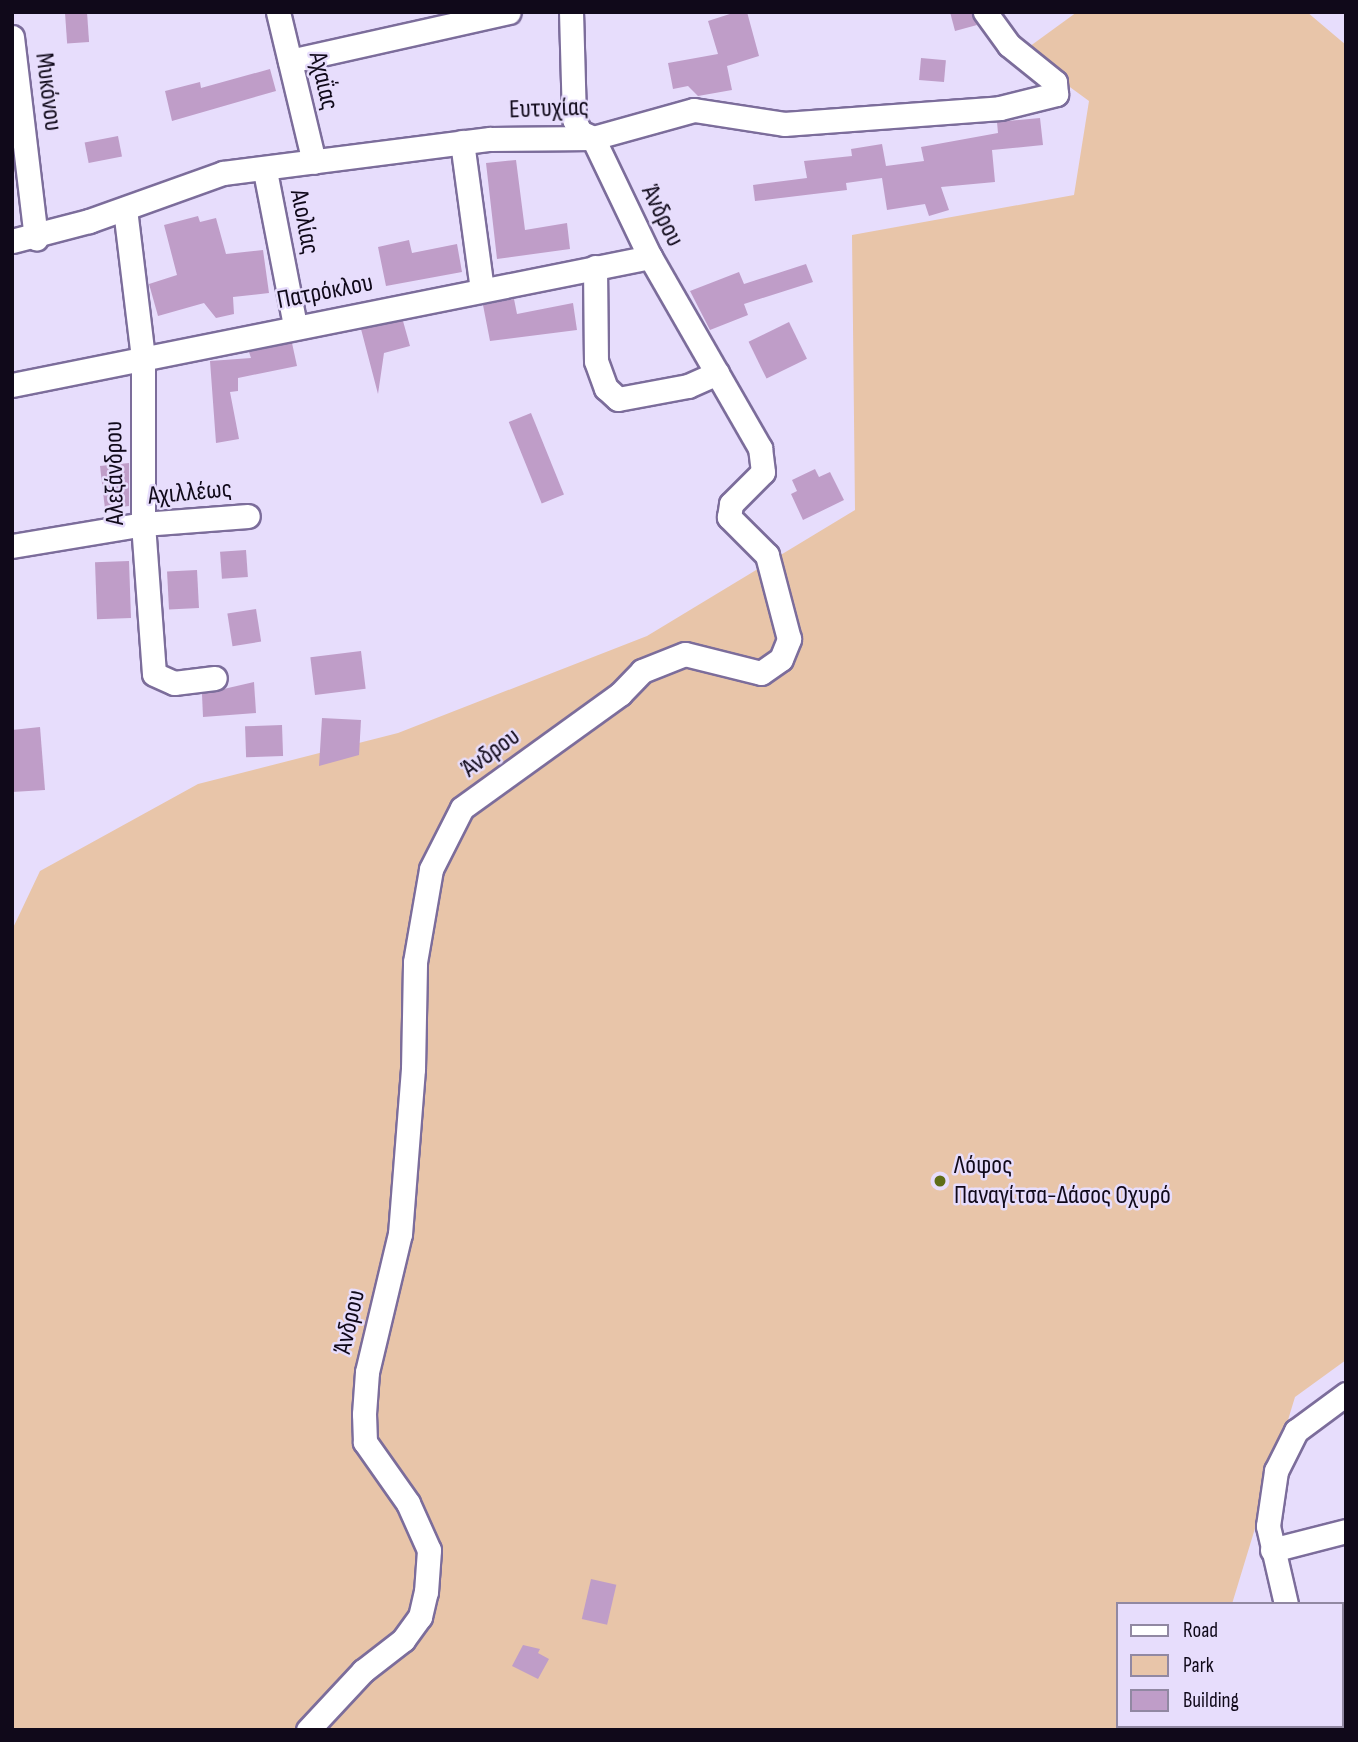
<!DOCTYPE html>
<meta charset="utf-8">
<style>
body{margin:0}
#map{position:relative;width:1358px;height:1742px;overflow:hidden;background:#e7ddfc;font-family:"Sofia Sans Condensed",sans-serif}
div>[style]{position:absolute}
.green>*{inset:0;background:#e8c5a9}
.building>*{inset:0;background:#bf9dc8;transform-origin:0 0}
.roads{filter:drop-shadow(2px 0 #7c6d9b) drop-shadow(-2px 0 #7c6d9b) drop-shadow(0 2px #7c6d9b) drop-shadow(0 -2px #7c6d9b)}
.minor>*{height:23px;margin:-11.5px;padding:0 11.5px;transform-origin:11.5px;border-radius:11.5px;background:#fff}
.dots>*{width:19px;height:19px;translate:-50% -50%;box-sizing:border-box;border:4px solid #e7ddfc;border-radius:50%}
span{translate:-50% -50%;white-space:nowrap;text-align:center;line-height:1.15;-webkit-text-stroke:5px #e7ddfc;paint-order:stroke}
.street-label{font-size:26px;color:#10091a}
.poi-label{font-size:26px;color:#10091a}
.left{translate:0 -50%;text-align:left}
.frame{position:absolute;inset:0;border:14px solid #10091a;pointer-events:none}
.legend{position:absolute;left:1116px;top:1602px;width:228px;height:126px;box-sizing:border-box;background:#e7ddfc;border:2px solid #9188a2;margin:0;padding:9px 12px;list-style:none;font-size:21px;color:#10091a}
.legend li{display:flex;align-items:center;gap:14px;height:35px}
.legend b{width:35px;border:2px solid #9188a2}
</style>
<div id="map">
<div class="green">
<i style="clip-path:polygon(1077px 12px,1307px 12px,1346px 45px,1346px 1360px,1295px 1397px,1232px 1604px,1118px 1604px,1118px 1726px,1194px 1730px,12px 1730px,12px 930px,40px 871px,198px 784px,398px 733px,647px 636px,855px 510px,852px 235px,1074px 195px,1089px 101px,1022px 52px)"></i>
</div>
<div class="building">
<i style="left:87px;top:12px;width:30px;height:22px;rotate:86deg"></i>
<i style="clip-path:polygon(736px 12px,747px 12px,759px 56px,727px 66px,732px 90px,698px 96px,688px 86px,673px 89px,668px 63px,718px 54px,708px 21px)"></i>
<i style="clip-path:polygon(950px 12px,971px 12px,977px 25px,955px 31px)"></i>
<i style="left:921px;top:58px;width:25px;height:22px;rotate:5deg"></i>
<i style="clip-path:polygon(270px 69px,276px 91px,172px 121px,165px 91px,200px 82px,201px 88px)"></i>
<i style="clip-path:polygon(1040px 118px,1043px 145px,992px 150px,995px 182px,941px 187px,949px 210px,929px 216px,925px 204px,887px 210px,882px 178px,846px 183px,847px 190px,755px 201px,753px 185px,807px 178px,804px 161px,852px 156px,851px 149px,882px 144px,886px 166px,924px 161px,921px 147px,998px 133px,997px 122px)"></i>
<i style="left:118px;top:136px;width:21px;height:34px;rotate:79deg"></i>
<i style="clip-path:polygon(516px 160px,525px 230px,567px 223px,570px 249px,497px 259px,486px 163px)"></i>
<i style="clip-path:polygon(198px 216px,200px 222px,216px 218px,226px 254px,263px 250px,269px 293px,233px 297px,234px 314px,216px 318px,204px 303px,158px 316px,149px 284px,177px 275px,164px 225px)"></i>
<i style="clip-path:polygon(409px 240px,412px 253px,457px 244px,462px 272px,386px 286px,378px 247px)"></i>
<i style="clip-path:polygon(806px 264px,813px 282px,744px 304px,748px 315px,710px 330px,690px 291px,739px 272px,744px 284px)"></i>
<i style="clip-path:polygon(514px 299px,517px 314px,573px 303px,577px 330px,490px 341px,483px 305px)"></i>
<i style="clip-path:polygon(403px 321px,410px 346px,384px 353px,378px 394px,361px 329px)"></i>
<i style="left:789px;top:322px;width:41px;height:45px;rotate:64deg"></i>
<i style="clip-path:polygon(292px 343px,297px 366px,238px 378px,238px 391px,230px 392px,239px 439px,216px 443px,210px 361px,251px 358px,249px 352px)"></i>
<i style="left:531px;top:413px;width:88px;height:24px;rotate:68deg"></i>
<i style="clip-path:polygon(129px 463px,129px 506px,105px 509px,100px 466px)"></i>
<i style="clip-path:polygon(815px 469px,819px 477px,830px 472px,844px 500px,803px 520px,791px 494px,797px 491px,792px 480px)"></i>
<i style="left:246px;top:550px;width:27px;height:26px;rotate:86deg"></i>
<i style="left:129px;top:561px;width:57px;height:34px;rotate:88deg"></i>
<i style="left:197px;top:570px;width:38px;height:30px;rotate:87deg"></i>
<i style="left:256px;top:609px;width:33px;height:29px;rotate:81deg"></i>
<i style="left:361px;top:651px;width:38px;height:51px;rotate:83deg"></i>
<i style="clip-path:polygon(254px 682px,256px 713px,203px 717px,202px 694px)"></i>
<i style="clip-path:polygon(322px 718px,361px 720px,359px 755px,319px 766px)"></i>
<i style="left:282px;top:725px;width:31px;height:37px;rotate:88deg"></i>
<i style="clip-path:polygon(40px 727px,45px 790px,12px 792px,12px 730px)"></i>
<i style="left:591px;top:1579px;width:26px;height:41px;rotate:13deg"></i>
<i style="clip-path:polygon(523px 1645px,540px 1649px,538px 1653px,549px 1659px,538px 1679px,512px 1666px)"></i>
</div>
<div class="roads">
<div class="minor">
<i style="left:278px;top:12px;width:154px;rotate:76.5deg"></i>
<i style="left:12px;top:37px;width:203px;rotate:83.2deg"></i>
<i style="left:290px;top:61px;width:224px;rotate:-12.6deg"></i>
<i style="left:462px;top:142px;width:148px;rotate:82.3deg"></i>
<i style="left:265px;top:171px;width:158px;rotate:79deg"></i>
<i style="left:125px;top:209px;width:150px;rotate:83.1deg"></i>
<i style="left:143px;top:358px;width:166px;rotate:90deg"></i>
<i style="left:143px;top:524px;width:150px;rotate:85.8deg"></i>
<i style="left:154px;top:674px;width:22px;rotate:24deg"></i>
<i style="left:174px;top:683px;width:41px;rotate:-7deg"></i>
<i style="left:12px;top:241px;width:80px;rotate:-14.6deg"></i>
<i style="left:89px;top:221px;width:142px;rotate:-19.7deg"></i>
<i style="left:223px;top:173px;width:269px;rotate:-7.3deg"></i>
<i style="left:490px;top:139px;width:103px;rotate:-0.6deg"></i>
<i style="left:593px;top:138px;width:105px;rotate:-15.5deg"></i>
<i style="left:694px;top:110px;width:91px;rotate:8.8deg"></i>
<i style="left:784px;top:124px;width:217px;rotate:-4.2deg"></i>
<i style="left:1000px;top:108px;width:58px;rotate:-14deg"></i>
<i style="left:1056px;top:94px;width:12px;rotate:-95deg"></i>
<i style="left:1055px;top:82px;width:59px;rotate:-141.2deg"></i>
<i style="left:1009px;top:45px;width:41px;rotate:-126deg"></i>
<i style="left:595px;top:267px;width:94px;rotate:89.4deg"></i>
<i style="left:596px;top:361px;width:29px;rotate:70deg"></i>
<i style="left:606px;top:388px;width:16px;rotate:43deg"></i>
<i style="left:618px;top:399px;width:71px;rotate:-10.5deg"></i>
<i style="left:688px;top:386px;width:32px;rotate:-24deg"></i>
<i style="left:12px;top:385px;width:651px;rotate:-11.34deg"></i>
<i style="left:12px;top:546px;width:133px;rotate:-9.5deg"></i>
<i style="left:143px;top:524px;width:105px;rotate:-4.4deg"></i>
<i style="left:1272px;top:1550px;width:76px;rotate:-14.4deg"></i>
<i style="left:1286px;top:1604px;width:80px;rotate:-103deg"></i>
<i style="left:1268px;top:1526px;width:56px;rotate:-81.7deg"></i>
<i style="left:1276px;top:1471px;width:45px;rotate:-63.4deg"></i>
<i style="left:1296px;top:1431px;width:62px;rotate:-36.5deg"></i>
<i style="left:1337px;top:1726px;width:4px;rotate:76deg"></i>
<i style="left:308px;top:1730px;width:81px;rotate:-47deg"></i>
<i style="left:363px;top:1671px;width:51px;rotate:-37.8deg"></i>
<i style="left:403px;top:1640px;width:29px;rotate:-54deg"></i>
<i style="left:420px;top:1617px;width:26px;rotate:-77deg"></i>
<i style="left:426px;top:1592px;width:42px;rotate:-85.9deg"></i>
<i style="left:429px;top:1550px;width:51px;rotate:-114.1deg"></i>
<i style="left:408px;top:1503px;width:75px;rotate:-125.2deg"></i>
<i style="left:365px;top:1442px;width:28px;rotate:-92deg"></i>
<i style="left:364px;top:1414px;width:42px;rotate:-85.9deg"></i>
<i style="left:367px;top:1372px;width:142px;rotate:-76.6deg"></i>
<i style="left:400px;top:1234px;width:166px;rotate:-85.5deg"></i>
<i style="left:413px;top:1069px;width:107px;rotate:-88.9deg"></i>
<i style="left:415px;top:962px;width:94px;rotate:-80.2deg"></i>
<i style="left:431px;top:869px;width:68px;rotate:-63.1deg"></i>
<i style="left:462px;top:808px;width:195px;rotate:-35.8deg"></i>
<i style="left:620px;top:694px;width:32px;rotate:-46deg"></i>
<i style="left:642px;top:671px;width:46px;rotate:-21.6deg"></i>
<i style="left:685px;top:654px;width:78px;rotate:14deg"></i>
<i style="left:761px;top:673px;width:24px;rotate:-35deg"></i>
<i style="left:781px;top:659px;width:22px;rotate:-68deg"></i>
<i style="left:789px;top:639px;width:87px;rotate:-104.7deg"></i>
<i style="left:767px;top:555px;width:54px;rotate:-135deg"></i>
<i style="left:729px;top:517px;width:13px;rotate:-81deg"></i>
<i style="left:731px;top:504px;width:45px;rotate:-45deg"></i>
<i style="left:763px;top:472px;width:24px;rotate:-97deg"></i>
<i style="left:760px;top:448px;width:220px;rotate:-119.9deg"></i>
<i style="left:650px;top:257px;width:132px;rotate:-115.6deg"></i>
<i style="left:593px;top:138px;width:14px;rotate:-155deg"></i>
<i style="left:580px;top:132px;width:14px;rotate:-115deg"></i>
<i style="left:574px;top:119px;width:107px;rotate:-91.6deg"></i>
</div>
</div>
<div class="dots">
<i style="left:940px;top:1181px;background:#5e6d18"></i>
</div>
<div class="street-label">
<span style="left:323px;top:81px;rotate:77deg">Αχαΐας</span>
<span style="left:48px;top:92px;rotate:83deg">Μυκόνου</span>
<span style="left:549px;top:109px;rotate:-2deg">Ευτυχίας</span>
<span style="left:662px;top:216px;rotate:64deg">Άνδρου</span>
<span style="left:304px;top:222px;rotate:79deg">Αιολίας</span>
<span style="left:325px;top:292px;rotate:-11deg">Πατρόκλου</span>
<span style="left:115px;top:473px;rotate:-91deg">Αλεξάνδρου</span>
<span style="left:190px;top:493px;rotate:-5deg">Αχιλλέως</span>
<span style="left:491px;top:753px;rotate:-36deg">Άνδρου</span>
<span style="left:350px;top:1322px;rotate:-77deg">Άνδρου</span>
</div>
<div class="poi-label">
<span class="left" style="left:954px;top:1181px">Λόφος<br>Παναγίτσα-Δάσος Οχυρό</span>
</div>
<div class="frame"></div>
<ul class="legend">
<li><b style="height:9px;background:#fff"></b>Road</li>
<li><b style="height:19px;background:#e8c5a9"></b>Park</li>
<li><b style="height:19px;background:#bf9dc8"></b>Building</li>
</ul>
</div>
